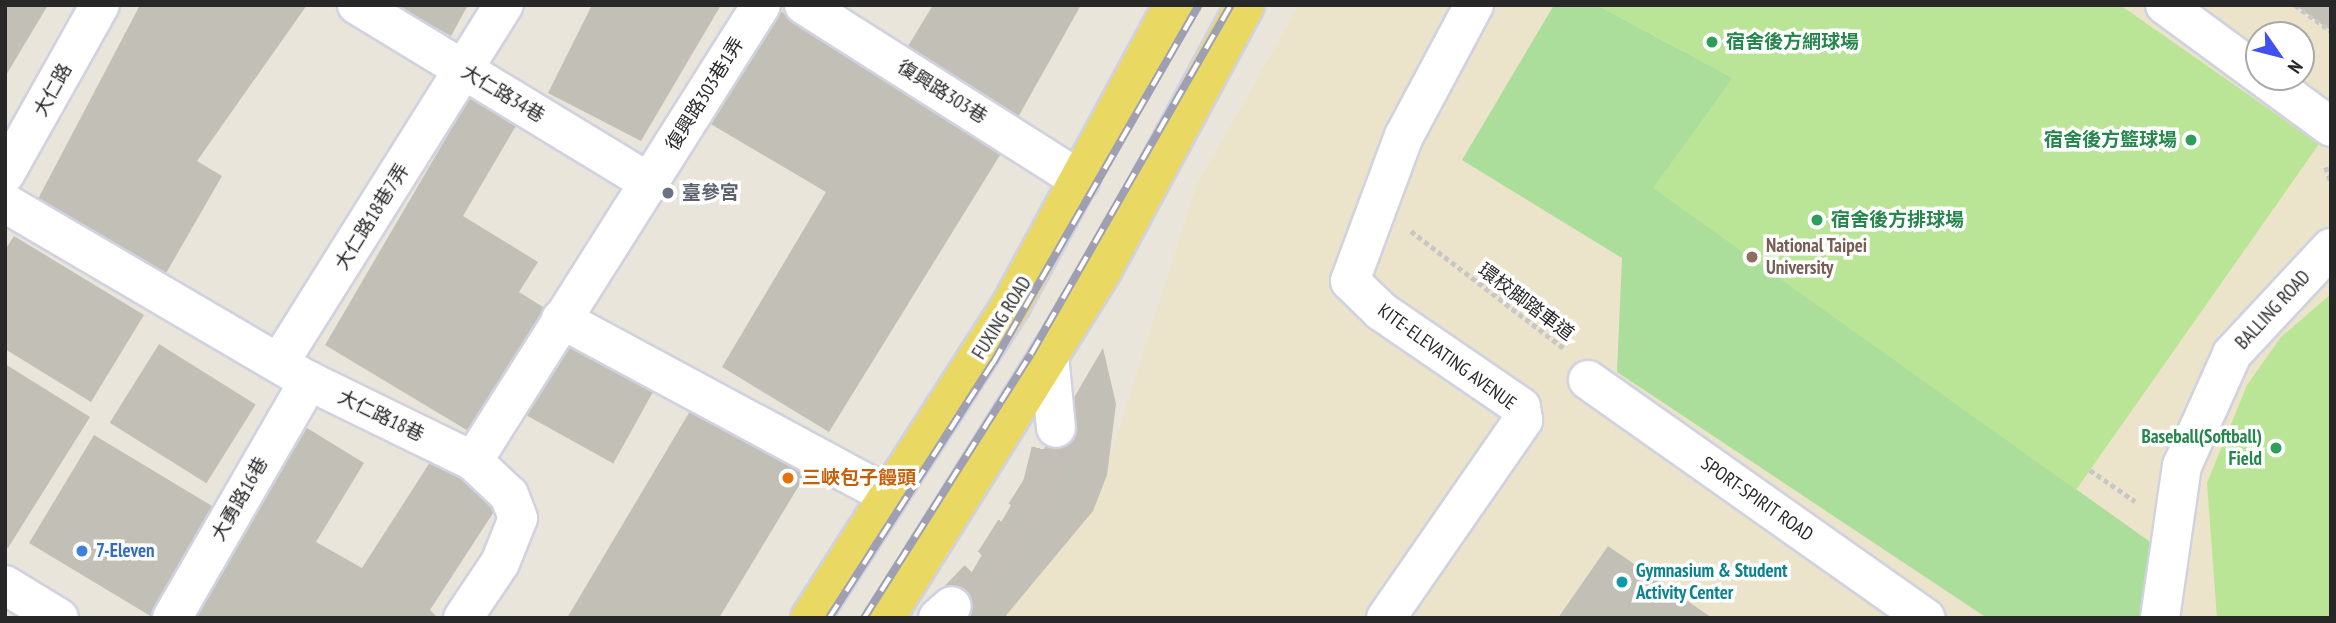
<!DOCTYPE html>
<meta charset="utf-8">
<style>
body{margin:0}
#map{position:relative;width:2336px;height:623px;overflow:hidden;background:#eae5db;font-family:"PT Sans Narrow","Noto Sans TC",sans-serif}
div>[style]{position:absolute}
.education>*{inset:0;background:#ebe4cb}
.green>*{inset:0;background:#aade9a}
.pitch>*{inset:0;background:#bbe596}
.building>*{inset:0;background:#c2bfb6;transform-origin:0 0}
.minor-tunnel>*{height:38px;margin-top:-19px;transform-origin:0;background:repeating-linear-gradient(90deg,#c3bfb7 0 38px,transparent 0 57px)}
.path>*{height:4.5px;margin-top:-2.25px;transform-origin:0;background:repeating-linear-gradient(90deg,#c7c7c7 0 5px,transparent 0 8.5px)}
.roads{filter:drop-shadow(2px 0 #d0d2e1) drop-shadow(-2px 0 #d0d2e1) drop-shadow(0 2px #d0d2e1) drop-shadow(0 -2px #d0d2e1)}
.minor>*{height:38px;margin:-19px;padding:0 19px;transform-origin:19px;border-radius:19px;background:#fff}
.major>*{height:38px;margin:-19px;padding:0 19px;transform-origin:19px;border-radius:19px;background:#e9d861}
.rail>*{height:8px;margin-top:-4px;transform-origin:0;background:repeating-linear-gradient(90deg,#fff 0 16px,#9e9fb2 0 32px);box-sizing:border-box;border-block:2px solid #9e9fb2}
.dots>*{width:19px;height:19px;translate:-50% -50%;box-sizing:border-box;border:4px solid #fff;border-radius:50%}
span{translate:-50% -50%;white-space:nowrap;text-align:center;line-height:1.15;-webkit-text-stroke:7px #fff;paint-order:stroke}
.leisure-label{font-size:19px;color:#27864d;font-weight:700}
.left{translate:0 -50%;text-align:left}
.right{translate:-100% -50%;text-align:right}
.street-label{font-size:19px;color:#282828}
.worship-label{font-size:19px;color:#5b616d;font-weight:700}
.education-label{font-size:19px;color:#785e54;font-weight:700}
.food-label{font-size:19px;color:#c56008;font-weight:700}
.shop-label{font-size:19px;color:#366cbe;font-weight:700}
.culture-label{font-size:19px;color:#0d838f;font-weight:700}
.frame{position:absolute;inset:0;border:7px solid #282828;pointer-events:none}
.north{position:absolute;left:2245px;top:21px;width:70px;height:70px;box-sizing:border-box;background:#fff;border:2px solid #a9a9a9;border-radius:50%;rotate:125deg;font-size:19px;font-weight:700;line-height:28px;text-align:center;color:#282828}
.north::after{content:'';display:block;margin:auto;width:24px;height:32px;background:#4250f0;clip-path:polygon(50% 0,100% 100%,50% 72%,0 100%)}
</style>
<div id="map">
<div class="education">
<i style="clip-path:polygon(evenodd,1299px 5px,2331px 5px,2331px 618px,1004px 618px,1093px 511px,1196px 186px,1299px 5px,2259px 35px,2301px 35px,2301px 77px,2259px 77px,2259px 35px)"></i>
</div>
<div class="green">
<i style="clip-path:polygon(1554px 5px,1597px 5px,1733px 78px,1654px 188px,2167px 554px,2160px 618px,1987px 618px,1617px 372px,1622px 258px,1462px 160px)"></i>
</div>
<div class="pitch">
<i style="clip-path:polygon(1597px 5px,2120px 5px,2319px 144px,2076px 490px,1653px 188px,1733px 78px)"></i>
<i style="clip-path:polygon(2331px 294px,2331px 618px,2217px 618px,2207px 483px,2247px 385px,2281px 337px)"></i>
</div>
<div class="building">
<i style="clip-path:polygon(5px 5px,48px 5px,5px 77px)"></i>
<i style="clip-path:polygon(140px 5px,307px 5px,197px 161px,222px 176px,165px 275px,38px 199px)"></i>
<i style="clip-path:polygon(395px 5px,468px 5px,451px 36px)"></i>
<i style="clip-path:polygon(592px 5px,721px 5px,641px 141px,548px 93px)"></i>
<i style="clip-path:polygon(933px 5px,1081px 5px,1017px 119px,905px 51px)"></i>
<i style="clip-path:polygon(2295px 5px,2331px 5px,2331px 31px)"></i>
<i style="clip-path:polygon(777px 9px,1005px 147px,829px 432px,722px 367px,826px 192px,709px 123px)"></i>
<i style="clip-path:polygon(470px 97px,517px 124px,463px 216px,538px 262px,519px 292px,551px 312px,475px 435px,325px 345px)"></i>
<i style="clip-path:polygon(14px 236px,144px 315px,91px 402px,5px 349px,5px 250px)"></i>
<i style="left:568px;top:339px;width:100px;height:87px;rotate:29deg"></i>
<i style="left:159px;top:344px;width:114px;height:93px;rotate:32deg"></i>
<i style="clip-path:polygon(1103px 348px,1116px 404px,1107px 475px,1093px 511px,1004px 618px,945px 618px)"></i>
<i style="clip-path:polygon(5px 364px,90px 417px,8px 548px,5px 546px)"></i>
<i style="clip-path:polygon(693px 406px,806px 474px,719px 618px,567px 618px)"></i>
<i style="clip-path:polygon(307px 428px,364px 463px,316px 542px,362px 568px,434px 456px,497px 507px,430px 610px,438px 618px,191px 618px)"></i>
<i style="left:94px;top:435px;width:145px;height:126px;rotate:31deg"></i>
<i style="clip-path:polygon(1608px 546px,1712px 618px,1558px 618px)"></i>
</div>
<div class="minor-tunnel">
<i style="left:952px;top:606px;width:61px;rotate:-46.3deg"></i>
<i style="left:994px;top:562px;width:88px;rotate:-57.6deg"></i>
<i style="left:1041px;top:488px;width:62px;rotate:-76deg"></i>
</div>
<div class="path">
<i style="left:2295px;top:5px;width:44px;rotate:35.8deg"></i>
<i style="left:2326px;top:167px;width:16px;rotate:72deg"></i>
<i style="left:1411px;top:231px;width:194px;rotate:37.5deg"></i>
<i style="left:2090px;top:470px;width:55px;rotate:34.6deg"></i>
</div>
<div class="roads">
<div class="minor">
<i style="left:357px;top:5px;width:343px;rotate:31.3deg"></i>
<i style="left:804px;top:5px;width:327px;rotate:32.4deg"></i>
<i style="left:2165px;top:5px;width:117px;rotate:36.3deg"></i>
<i style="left:2263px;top:77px;width:84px;rotate:36.3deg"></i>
<i style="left:5px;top:174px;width:194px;rotate:-60.7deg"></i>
<i style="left:5px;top:203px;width:352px;rotate:30.4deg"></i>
<i style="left:309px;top:381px;width:182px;rotate:26deg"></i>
<i style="left:473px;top:461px;width:539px;rotate:-57.72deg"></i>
<i style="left:561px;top:319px;width:371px;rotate:28.3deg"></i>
<i style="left:1049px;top:355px;width:73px;rotate:84.5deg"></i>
<i style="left:279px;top:363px;width:423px;rotate:-57.9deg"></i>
<i style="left:1588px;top:380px;width:413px;rotate:35.2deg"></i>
<i style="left:5px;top:585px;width:63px;rotate:31.4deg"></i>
<i style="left:172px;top:618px;width:274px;rotate:-60deg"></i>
<i style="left:463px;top:618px;width:66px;rotate:-56.1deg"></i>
<i style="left:500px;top:563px;width:48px;rotate:-68.2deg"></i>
<i style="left:518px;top:518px;width:25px;rotate:-111deg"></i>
<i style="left:509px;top:495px;width:50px;rotate:-136.6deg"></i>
<i style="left:938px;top:618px;width:18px;rotate:-41deg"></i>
<i style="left:1386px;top:618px;width:241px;rotate:-55.3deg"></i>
<i style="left:1523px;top:420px;width:13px;rotate:-99deg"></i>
<i style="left:1521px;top:407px;width:170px;rotate:-145.6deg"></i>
<i style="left:1381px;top:311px;width:43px;rotate:-135.9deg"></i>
<i style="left:1350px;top:281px;width:155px;rotate:-69.6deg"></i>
<i style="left:1404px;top:136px;width:149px;rotate:-61.9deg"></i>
<i style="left:2160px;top:618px;width:154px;rotate:-81.8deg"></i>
<i style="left:2182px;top:466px;width:123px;rotate:-65.9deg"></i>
<i style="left:2232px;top:354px;width:145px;rotate:-47deg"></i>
</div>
<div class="major">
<i style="left:810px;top:618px;width:374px;rotate:-57.3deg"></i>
<i style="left:1012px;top:303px;width:339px;rotate:-61.6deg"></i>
<i style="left:885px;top:618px;width:411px;rotate:-58deg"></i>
<i style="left:1103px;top:269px;width:300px;rotate:-61.7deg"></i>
</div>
</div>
<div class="rail">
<i style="left:829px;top:618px;width:303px;rotate:-57.3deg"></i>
<i style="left:993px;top:363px;width:413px;rotate:-60.1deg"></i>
<i style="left:864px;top:618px;width:312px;rotate:-57.7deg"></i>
<i style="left:1031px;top:354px;width:402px;rotate:-60.2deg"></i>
</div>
<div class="dots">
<i style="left:1712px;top:42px;background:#2e9e5b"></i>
<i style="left:2191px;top:140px;background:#2e9e5b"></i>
<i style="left:668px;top:193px;background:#6b7280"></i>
<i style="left:1817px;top:220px;background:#2e9e5b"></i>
<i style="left:1752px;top:257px;background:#8d6e63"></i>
<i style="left:2276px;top:448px;background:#2e9e5b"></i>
<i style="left:788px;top:478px;background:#e8710a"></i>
<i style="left:82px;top:551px;background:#3f7fe0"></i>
<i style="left:1622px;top:582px;background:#0f9aa8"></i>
</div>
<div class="leisure-label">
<span class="left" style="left:1726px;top:42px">宿舍後方網球場</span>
<span class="right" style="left:2177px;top:140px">宿舍後方籃球場</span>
<span class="left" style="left:1831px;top:220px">宿舍後方排球場</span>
<span class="right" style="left:2262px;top:448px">Baseball(Softball)<br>Field</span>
</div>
<div class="street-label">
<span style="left:53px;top:90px;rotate:-61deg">大仁路</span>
<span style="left:942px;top:92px;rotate:32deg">復興路303巷</span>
<span style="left:503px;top:94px;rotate:31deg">大仁路34巷</span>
<span style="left:705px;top:94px;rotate:-58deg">復興路303巷1弄</span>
<span style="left:372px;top:217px;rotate:-58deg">大仁路18巷7弄</span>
<span style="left:1526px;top:302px;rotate:37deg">環校脚踏車道</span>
<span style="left:2273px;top:310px;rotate:-47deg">BALLING ROAD</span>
<span style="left:1002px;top:318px;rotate:-58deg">FUXING ROAD</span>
<span style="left:1447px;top:357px;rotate:36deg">KITE-ELEVATING AVENUE</span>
<span style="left:381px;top:416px;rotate:26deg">大仁路18巷</span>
<span style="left:240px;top:499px;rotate:-60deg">大勇路16巷</span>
<span style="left:1757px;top:499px;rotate:35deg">SPORT-SPIRIT ROAD</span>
</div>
<div class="worship-label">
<span class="left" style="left:682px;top:193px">臺參宮</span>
</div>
<div class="education-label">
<span class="left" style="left:1766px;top:257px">National Taipei<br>University</span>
</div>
<div class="food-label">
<span class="left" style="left:802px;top:478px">三峽包子饅頭</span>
</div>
<div class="shop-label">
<span class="left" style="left:96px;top:551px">7-Eleven</span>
</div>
<div class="culture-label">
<span class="left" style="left:1636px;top:582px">Gymnasium &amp; Student<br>Activity Center</span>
</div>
<div class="frame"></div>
<div class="north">N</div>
</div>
